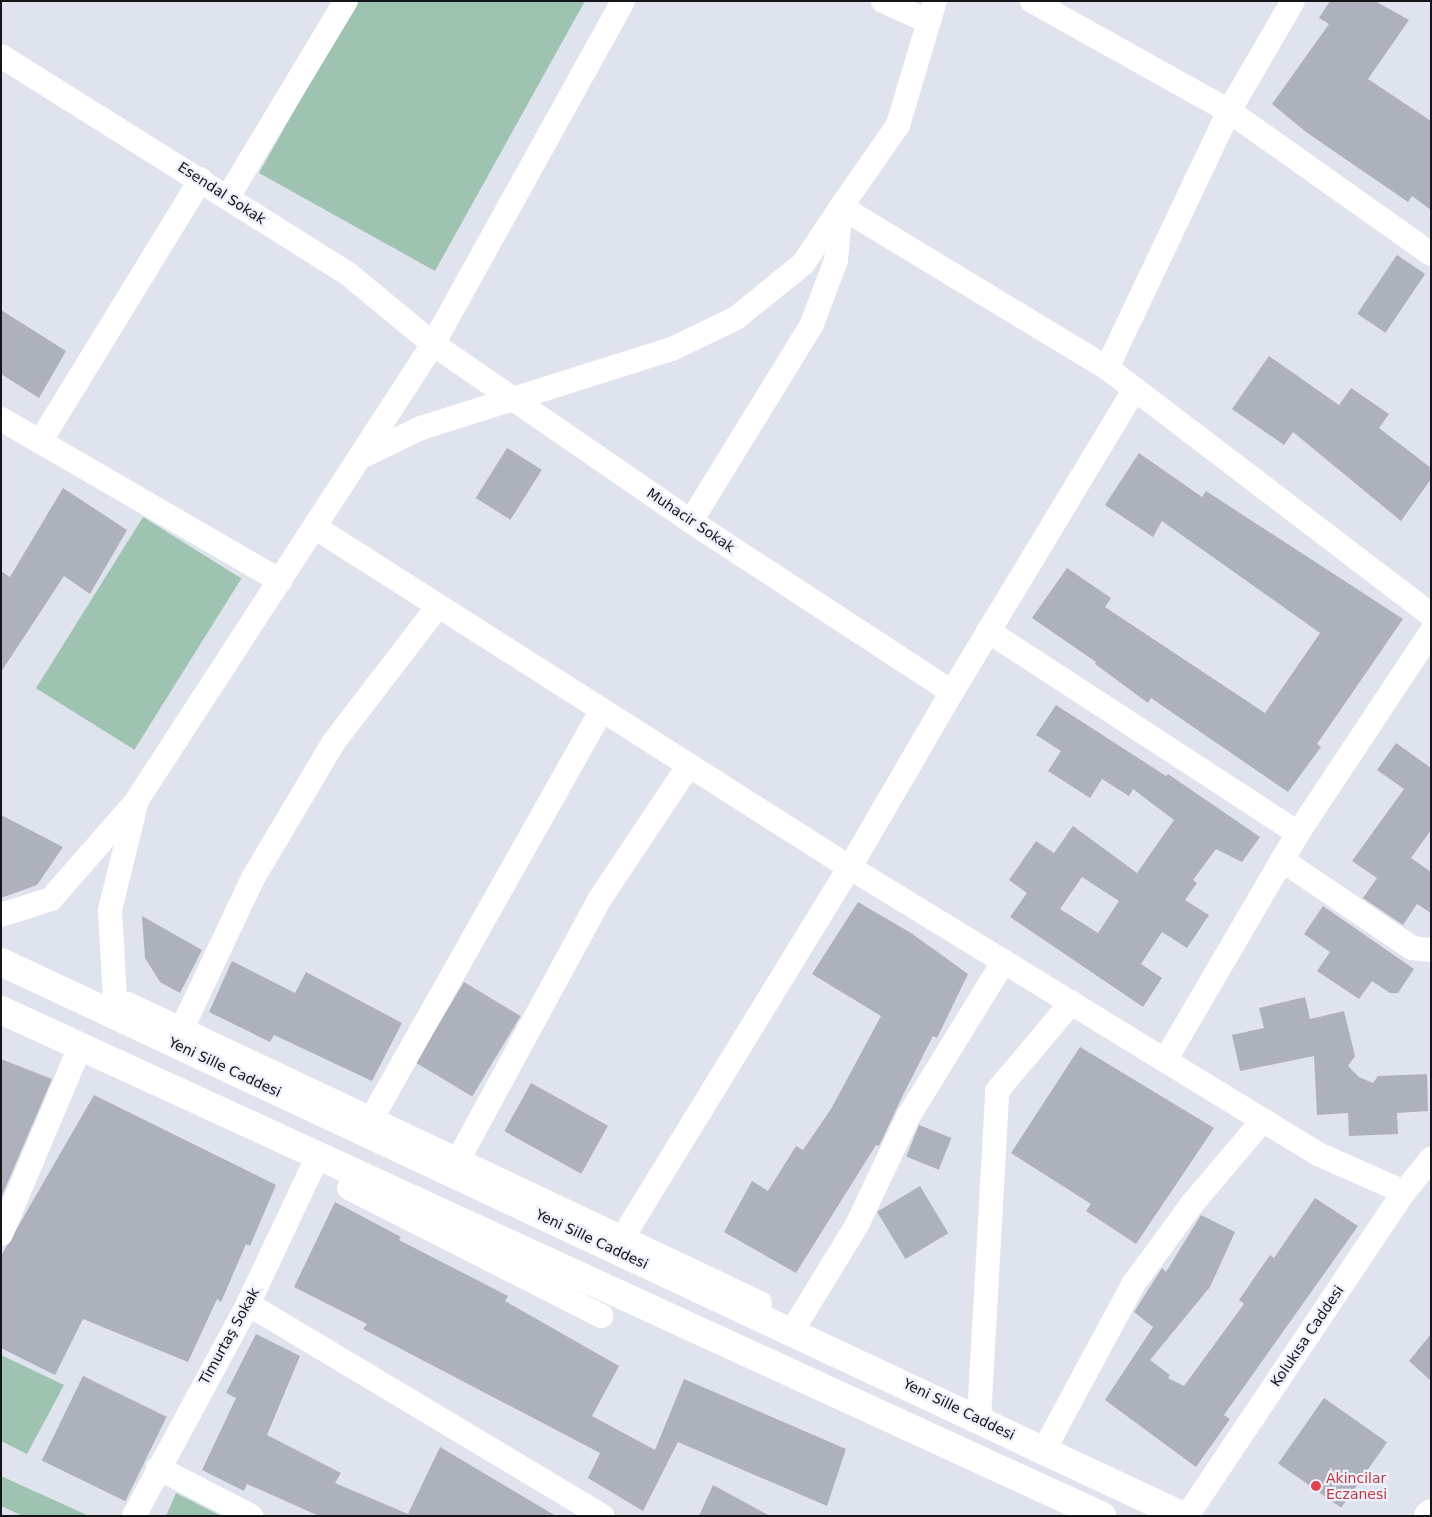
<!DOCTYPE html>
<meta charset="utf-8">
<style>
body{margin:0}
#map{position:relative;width:1432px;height:1517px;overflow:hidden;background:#dfe3ed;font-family:"DejaVu Sans",sans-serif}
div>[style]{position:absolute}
.green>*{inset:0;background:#9ec3b0;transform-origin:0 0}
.building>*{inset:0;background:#adb1bb;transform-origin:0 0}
.minor>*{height:24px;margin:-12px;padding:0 12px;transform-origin:12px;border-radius:12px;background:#fff}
.major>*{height:28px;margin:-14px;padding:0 14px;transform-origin:14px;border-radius:14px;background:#fff}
.dots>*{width:14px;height:14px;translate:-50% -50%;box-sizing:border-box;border:2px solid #ecf0fb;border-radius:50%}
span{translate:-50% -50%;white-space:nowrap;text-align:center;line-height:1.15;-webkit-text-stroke:4.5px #ecf0fb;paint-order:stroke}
.street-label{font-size:14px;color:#131518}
.health-label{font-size:14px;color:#be3a42}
.left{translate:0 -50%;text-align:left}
.frame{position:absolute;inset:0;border:2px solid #131518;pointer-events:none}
</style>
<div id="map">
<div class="green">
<i style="clip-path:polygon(356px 1px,585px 1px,435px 271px,259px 173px)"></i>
<i style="left:143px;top:517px;width:116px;height:202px;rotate:32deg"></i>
<i style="clip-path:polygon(1px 1355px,64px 1385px,27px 1454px,1px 1441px)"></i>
<i style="clip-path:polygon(1px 1476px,89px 1516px,23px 1516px,1px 1506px)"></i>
<i style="clip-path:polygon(176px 1493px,221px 1516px,166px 1516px)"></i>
</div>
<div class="building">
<i style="clip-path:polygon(1330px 1px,1375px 1px,1409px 20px,1368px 79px,1431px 121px,1431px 210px,1412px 196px,1408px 202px,1306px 132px,1272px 104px,1329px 24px,1319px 18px)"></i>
<i style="left:1397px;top:255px;width:34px;height:71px;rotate:34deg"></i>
<i style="clip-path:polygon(1px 310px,66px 351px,39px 398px,1px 374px)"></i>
<i style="clip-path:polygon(1269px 356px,1339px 405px,1351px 388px,1389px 414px,1379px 428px,1431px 468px,1431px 479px,1401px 521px,1293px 432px,1284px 445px,1232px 409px)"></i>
<i style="left:507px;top:448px;width:41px;height:59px;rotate:32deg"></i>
<i style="clip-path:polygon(1139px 453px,1202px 497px,1206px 491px,1403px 619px,1317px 744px,1321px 747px,1288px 792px,1151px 698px,1148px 703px,1095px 664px,1096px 662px,1032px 618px,1067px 568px,1111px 598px,1105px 607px,1265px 713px,1320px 633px,1162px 521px,1153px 537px,1105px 505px)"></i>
<i style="clip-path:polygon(63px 488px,127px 530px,90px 594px,64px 576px,1px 672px,1px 571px,10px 577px)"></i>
<i style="clip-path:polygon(evenodd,1056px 705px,1166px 776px,1168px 774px,1260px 837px,1242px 862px,1216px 849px,1193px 880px,1197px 883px,1185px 900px,1209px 915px,1187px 948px,1162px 932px,1141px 964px,1162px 978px,1143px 1007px,1010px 917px,1027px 893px,1009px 880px,1036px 841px,1054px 853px,1073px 826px,1137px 873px,1174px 820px,1133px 789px,1129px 796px,1102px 779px,1090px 798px,1048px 771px,1061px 751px,1036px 735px,1056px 705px,1082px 877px,1119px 901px,1098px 933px,1060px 909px,1082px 877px)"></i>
<i style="clip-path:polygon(1396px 743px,1431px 768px,1431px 830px,1411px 858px,1431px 872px,1431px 913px,1417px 904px,1403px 925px,1363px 898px,1377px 878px,1352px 861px,1404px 789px,1377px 770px)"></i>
<i style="clip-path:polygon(1px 815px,63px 847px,37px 885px,1px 898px)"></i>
<i style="clip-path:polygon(858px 902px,911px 933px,968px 974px,937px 1038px,933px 1036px,904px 1093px,879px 1146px,876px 1145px,796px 1273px,724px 1232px,752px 1181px,768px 1191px,796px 1146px,803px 1150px,831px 1109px,881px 1016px,812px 974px)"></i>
<i style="clip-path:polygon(1323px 906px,1414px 969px,1398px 993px,1390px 993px,1372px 981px,1359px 999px,1317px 971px,1330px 952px,1304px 934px)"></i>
<i style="clip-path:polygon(142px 916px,202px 950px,180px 993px,160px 982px,145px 958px)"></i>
<i style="clip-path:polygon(232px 961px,295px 993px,306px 972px,402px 1023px,372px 1081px,274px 1035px,270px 1042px,209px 1012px)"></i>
<i style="left:464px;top:982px;width:66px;height:94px;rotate:31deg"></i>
<i style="clip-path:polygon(1305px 997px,1310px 1019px,1344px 1011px,1355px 1056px,1348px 1066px,1359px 1077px,1373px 1083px,1378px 1076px,1427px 1074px,1428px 1111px,1397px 1113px,1398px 1134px,1349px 1136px,1348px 1113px,1317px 1115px,1314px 1056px,1240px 1071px,1232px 1035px,1264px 1028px,1259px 1008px)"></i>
<i style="clip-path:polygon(1080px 1047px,1214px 1128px,1136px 1244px,1086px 1211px,1091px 1204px,1011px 1153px)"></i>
<i style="clip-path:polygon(1px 1059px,52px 1079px,1px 1198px)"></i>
<i style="left:531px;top:1083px;width:88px;height:55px;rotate:29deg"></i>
<i style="clip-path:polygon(94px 1095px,276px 1185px,250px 1246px,246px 1244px,221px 1302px,217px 1299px,188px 1362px,83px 1319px,55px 1375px,1px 1348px,1px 1256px)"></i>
<i style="left:919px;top:1125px;width:35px;height:34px;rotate:22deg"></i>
<i style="left:920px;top:1186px;width:55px;height:50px;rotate:59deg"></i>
<i style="clip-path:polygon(1315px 1198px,1358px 1226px,1224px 1415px,1230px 1419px,1196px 1467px,1105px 1400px,1153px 1327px,1134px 1312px,1162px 1268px,1166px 1272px,1201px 1215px,1235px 1232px,1210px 1287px,1150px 1360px,1170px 1375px,1168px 1378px,1184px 1386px,1244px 1304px,1239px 1300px,1270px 1255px,1274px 1258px)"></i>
<i style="clip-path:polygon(335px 1202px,401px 1237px,399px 1240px,508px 1296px,505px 1301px,619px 1366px,592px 1416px,655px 1450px,684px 1379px,846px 1449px,827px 1506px,678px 1442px,643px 1511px,588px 1478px,600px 1453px,363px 1329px,367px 1324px,294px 1287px)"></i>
<i style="clip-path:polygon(256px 1334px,300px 1356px,267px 1435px,341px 1473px,335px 1483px,408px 1514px,440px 1447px,556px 1516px,319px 1516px,247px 1484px,244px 1491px,202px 1470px,236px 1398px,226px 1393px)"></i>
<i style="clip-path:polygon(1431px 1334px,1431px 1381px,1409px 1361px)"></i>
<i style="left:83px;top:1376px;width:93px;height:94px;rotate:26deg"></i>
<i style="left:1324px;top:1398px;width:77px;height:80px;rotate:35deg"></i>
<i style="clip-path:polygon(713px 1485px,770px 1516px,699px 1516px)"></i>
</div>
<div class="minor">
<i style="left:883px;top:1px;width:48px;rotate:24.4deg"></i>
<i style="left:1032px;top:1px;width:226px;rotate:29.2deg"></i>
<i style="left:1229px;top:111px;width:247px;rotate:35.3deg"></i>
<i style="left:1px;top:56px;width:408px;rotate:32.1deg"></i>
<i style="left:347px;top:273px;width:112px;rotate:39.5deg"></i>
<i style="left:433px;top:344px;width:329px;rotate:34.5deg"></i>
<i style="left:704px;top:530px;width:296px;rotate:33.2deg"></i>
<i style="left:228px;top:197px;width:229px;rotate:-59deg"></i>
<i style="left:1107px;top:368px;width:284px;rotate:-64.6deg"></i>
<i style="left:1229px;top:111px;width:127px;rotate:-59.8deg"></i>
<i style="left:1px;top:419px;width:323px;rotate:30.1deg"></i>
<i style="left:40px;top:442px;width:308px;rotate:-58.5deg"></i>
<i style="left:361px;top:457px;width:67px;rotate:-25.8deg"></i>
<i style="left:421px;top:428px;width:263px;rotate:-17.5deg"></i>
<i style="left:672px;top:349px;width:71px;rotate:-25.8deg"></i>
<i style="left:736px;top:318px;width:86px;rotate:-38.9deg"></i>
<i style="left:803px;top:264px;width:69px;rotate:-56.3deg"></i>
<i style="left:841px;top:207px;width:311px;rotate:31.2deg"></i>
<i style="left:1107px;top:368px;width:407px;rotate:37.3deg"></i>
<i style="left:691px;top:521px;width:231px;rotate:-58.4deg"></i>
<i style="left:812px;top:324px;width:68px;rotate:-69.4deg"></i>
<i style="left:836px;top:260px;width:53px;rotate:-84.6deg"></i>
<i style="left:841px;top:207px;width:100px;rotate:-55.2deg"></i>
<i style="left:898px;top:125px;width:129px;rotate:-73.4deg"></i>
<i style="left:316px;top:528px;width:632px;rotate:32.46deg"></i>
<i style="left:849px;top:867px;width:550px;rotate:31.46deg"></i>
<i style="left:1318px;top:1154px;width:94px;rotate:23.8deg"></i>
<i style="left:988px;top:631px;width:370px;rotate:33.1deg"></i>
<i style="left:1282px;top:860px;width:157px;rotate:34.1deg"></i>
<i style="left:1412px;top:948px;width:19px;rotate:6deg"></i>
<i style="left:1px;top:915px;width:52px;rotate:-17.7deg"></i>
<i style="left:51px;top:899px;width:128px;rotate:-48.8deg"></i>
<i style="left:128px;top:1004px;width:699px;rotate:25.32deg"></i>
<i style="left:116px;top:1015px;width:105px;rotate:-93.3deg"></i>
<i style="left:110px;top:910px;width:113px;rotate:-76.2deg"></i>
<i style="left:137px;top:800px;width:544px;rotate:-57.01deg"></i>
<i style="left:433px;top:344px;width:392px;rotate:-61deg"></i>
<i style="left:175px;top:1043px;width:183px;rotate:-64.7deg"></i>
<i style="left:253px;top:878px;width:157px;rotate:-59.3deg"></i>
<i style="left:333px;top:743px;width:173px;rotate:-52.5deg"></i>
<i style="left:1166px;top:1059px;width:262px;rotate:-59.7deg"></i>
<i style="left:1298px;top:833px;width:241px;rotate:-56.5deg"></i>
<i style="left:364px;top:1132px;width:484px;rotate:-60.6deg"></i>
<i style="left:451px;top:1173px;width:311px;rotate:-61.5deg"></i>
<i style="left:599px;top:900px;width:162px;rotate:-56.3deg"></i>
<i style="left:349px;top:1188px;width:283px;rotate:26.9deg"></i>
<i style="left:1px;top:1234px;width:205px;rotate:-67.1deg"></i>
<i style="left:615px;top:1250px;width:463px;rotate:-58.5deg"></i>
<i style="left:857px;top:855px;width:189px;rotate:-59.8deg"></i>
<i style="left:952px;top:692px;width:354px;rotate:-58.9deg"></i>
<i style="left:248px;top:1304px;width:413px;rotate:30.9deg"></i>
<i style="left:792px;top:1331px;width:124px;rotate:-58.5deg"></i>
<i style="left:857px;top:1225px;width:119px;rotate:-64.7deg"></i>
<i style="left:908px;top:1117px;width:183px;rotate:-58.4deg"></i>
<i style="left:979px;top:1418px;width:327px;rotate:-86.8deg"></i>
<i style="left:997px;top:1091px;width:116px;rotate:-49.9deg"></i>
<i style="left:1044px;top:1450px;width:190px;rotate:-61.7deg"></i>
<i style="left:1134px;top:1283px;width:98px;rotate:-53.7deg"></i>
<i style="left:1192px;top:1204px;width:110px;rotate:-49.8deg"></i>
<i style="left:158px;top:1468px;width:105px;rotate:27.3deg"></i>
<i style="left:134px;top:1516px;width:241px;rotate:-61.7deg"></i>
<i style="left:248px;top:1304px;width:166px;rotate:-64.7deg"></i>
<i style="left:1187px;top:1516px;width:390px;rotate:-56.2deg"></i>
<i style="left:1404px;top:1192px;width:43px;rotate:-50.7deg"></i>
</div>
<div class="major">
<i style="left:1px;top:962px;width:1305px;rotate:25.11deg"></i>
<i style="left:1px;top:1010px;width:1212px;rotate:24.68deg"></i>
<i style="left:1428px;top:1516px;width:4px;rotate:-45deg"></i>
</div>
<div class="dots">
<i style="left:1316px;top:1486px;background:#e0444e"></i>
</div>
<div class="street-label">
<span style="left:222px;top:193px;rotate:33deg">Esendal Sokak</span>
<span style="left:691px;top:520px;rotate:34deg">Muhacir Sokak</span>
<span style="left:225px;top:1067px;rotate:25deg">Yeni Sille Caddesi</span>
<span style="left:592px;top:1239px;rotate:25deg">Yeni Sille Caddesi</span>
<span style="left:229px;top:1336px;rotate:-61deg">Timurtaş Sokak</span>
<span style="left:1307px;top:1336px;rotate:-56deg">Kolukısa Caddesi</span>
<span style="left:959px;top:1409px;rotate:26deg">Yeni Sille Caddesi</span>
</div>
<div class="health-label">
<span class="left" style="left:1326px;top:1486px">Akincilar<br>Eczanesi</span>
</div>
<div class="frame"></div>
</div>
